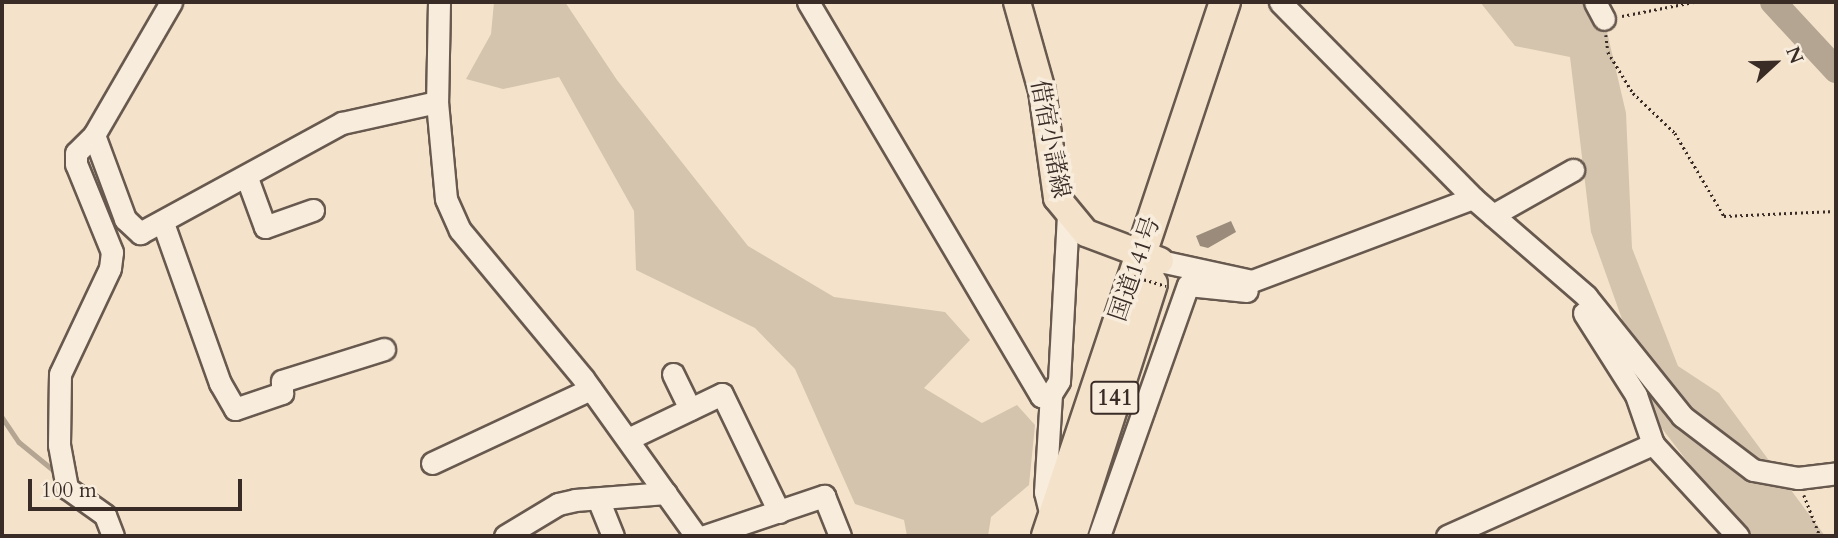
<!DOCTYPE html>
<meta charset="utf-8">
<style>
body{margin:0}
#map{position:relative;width:1838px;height:538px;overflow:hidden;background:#f4e3ca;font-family:Cardo,"Noto Serif JP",serif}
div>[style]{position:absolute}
.green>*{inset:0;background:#d4c4ae}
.stream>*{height:4.5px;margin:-2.25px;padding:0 2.25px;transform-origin:2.25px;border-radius:2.25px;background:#b4a492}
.river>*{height:26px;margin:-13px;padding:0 13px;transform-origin:13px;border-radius:13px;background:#b4a492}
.building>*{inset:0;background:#9a8b7b}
.path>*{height:2.5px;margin-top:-1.25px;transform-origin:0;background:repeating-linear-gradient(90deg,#392b26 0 2px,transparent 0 5.5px)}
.roads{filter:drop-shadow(2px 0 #68594f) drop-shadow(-2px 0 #68594f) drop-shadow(0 2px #68594f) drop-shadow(0 -2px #68594f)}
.minor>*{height:21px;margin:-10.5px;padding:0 10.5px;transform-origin:10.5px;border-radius:10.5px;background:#f8eddd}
.major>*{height:26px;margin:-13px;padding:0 13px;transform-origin:13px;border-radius:13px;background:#f4e3ca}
.highway>*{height:30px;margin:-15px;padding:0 15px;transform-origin:15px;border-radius:15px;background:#f4e3ca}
.path-bridge>*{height:2.5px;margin-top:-1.25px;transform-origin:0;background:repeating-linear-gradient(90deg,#392b26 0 2px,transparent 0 5.5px)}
span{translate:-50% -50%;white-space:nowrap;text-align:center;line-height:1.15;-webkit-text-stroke:7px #f8eddd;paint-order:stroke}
.shield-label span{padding:2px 5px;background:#f8eddd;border:2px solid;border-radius:5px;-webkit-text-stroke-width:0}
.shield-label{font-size:23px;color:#392b26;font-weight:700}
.street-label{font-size:24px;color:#392b26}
.frame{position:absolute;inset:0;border:4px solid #392b26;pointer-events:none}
.north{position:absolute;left:1740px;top:28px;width:70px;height:70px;-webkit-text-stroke:5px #f8eddd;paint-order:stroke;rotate:68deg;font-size:19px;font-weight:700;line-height:28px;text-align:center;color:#392b26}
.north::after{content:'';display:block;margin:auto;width:24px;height:32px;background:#392b26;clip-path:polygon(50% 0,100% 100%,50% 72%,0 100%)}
.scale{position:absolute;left:28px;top:479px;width:214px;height:32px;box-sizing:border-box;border:4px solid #392b26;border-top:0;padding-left:9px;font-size:21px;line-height:24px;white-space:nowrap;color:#392b26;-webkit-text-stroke:5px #f8eddd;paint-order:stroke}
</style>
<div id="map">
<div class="green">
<i style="clip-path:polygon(494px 2px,565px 2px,617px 80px,748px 246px,834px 297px,945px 312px,970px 340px,924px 388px,982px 423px,1017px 405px,1035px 425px,1029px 485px,991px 517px,988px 536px,907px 536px,904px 520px,855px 504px,795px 369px,755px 328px,636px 270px,634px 211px,559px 77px,503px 89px,466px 79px,491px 34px)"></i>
<i style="clip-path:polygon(1480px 2px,1600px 2px,1626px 113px,1632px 248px,1678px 366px,1719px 393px,1825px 536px,1745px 536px,1660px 426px,1591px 232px,1570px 57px,1515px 46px)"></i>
</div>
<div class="stream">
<i style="left:2px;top:417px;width:30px;rotate:56deg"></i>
<i style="left:19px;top:442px;width:49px;rotate:39.2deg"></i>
</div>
<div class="river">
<i style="left:1773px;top:2px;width:93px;rotate:47.2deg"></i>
</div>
<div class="building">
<i style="clip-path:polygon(1231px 221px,1236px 232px,1208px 248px,1200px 246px,1196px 236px)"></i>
</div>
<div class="path">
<i style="left:1622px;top:16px;width:73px;rotate:-11deg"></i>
<i style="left:1606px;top:35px;width:17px;rotate:83deg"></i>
<i style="left:1608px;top:52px;width:48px;rotate:58.6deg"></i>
<i style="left:1633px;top:93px;width:58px;rotate:43.6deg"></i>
<i style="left:1675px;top:133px;width:96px;rotate:59.4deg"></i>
<i style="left:1724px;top:216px;width:112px;rotate:-2.6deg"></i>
<i style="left:1804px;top:495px;width:44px;rotate:68.7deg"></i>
</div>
<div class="roads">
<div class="minor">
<i style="left:439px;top:2px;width:100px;rotate:91.1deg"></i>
<i style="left:437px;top:102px;width:97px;rotate:84.7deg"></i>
<i style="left:446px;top:199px;width:34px;rotate:66deg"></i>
<i style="left:460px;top:230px;width:192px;rotate:50.3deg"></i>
<i style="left:583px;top:378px;width:194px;rotate:54.4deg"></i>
<i style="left:808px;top:2px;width:458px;rotate:59.4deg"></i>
<i style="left:1041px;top:396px;width:10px;rotate:-11deg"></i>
<i style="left:1051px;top:394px;width:15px;rotate:-58deg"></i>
<i style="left:1059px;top:381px;width:165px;rotate:-86.9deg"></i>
<i style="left:1280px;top:2px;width:275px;rotate:45.4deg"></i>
<i style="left:1595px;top:2px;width:19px;rotate:62deg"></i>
<i style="left:94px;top:135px;width:90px;rotate:69.7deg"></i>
<i style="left:125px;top:219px;width:21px;rotate:43deg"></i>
<i style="left:140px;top:233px;width:230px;rotate:-28.6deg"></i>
<i style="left:342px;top:123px;width:97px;rotate:-12.5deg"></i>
<i style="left:247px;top:178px;width:52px;rotate:69.8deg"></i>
<i style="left:265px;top:227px;width:51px;rotate:-19.5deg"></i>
<i style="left:1493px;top:215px;width:92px;rotate:-29.4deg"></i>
<i style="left:163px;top:223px;width:170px;rotate:70.4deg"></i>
<i style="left:220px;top:383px;width:30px;rotate:60deg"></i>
<i style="left:235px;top:409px;width:50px;rotate:-18.8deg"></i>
<i style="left:282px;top:393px;width:12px;rotate:-90deg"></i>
<i style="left:282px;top:381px;width:107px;rotate:-17.4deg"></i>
<i style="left:1160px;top:261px;width:94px;rotate:12.3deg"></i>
<i style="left:1252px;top:281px;width:236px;rotate:-20.6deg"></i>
<i style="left:1473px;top:198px;width:150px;rotate:40.9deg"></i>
<i style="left:1586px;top:296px;width:154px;rotate:51.3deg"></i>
<i style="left:1682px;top:416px;width:89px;rotate:37.3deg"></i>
<i style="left:1753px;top:470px;width:46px;rotate:10.1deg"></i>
<i style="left:1798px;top:478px;width:38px;rotate:-7deg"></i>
<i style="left:1584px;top:313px;width:97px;rotate:57.6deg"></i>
<i style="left:1636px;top:395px;width:52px;rotate:70.9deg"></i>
<i style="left:1653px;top:444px;width:125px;rotate:47.3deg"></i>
<i style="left:673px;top:374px;width:39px;rotate:64deg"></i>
<i style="left:1051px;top:394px;width:98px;rotate:93.5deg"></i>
<i style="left:1045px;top:492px;width:29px;rotate:76deg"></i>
<i style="left:628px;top:439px;width:104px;rotate:-25.6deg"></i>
<i style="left:722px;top:394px;width:131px;rotate:64.2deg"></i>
<i style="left:432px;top:463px;width:175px;rotate:-25deg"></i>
<i style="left:598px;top:499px;width:40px;rotate:68deg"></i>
<i style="left:113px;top:536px;width:22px;rotate:-111deg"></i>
<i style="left:105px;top:515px;width:47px;rotate:-144.6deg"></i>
<i style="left:67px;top:488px;width:44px;rotate:-100.5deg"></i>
<i style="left:59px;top:445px;width:71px;rotate:-89.2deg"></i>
<i style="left:60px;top:374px;width:117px;rotate:-64.7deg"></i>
<i style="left:110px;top:268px;width:16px;rotate:-83deg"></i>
<i style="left:112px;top:252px;width:95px;rotate:-112.2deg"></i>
<i style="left:76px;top:164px;width:11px;rotate:-90deg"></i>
<i style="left:76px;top:153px;width:25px;rotate:-45deg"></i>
<i style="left:94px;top:135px;width:154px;rotate:-59.9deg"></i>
<i style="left:505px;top:536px;width:62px;rotate:-31.1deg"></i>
<i style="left:558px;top:504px;width:17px;rotate:-13deg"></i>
<i style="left:575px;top:500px;width:91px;rotate:-4.4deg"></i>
<i style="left:705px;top:536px;width:126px;rotate:-18.6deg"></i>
<i style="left:824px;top:496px;width:43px;rotate:68.2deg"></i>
<i style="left:1099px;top:536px;width:266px;rotate:-70.5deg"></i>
<i style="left:1188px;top:285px;width:59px;rotate:5.8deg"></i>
<i style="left:1447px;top:536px;width:226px;rotate:-24.1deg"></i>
</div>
<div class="major">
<i style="left:1017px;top:2px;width:92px;rotate:74.3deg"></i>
<i style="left:1042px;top:91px;width:108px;rotate:82deg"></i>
<i style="left:1057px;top:198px;width:45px;rotate:50.4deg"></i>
<i style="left:1086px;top:233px;width:79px;rotate:20.7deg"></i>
</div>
<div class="highway">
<i style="left:1047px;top:536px;width:563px;rotate:-71.57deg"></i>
<i style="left:1071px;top:536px;width:265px;rotate:-72.2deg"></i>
</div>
</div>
<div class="path-bridge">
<i style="left:1123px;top:273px;width:45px;rotate:16.8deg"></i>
</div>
<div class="shield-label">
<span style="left:1115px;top:398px">141</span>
</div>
<div class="street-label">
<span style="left:1050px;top:139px;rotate:79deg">借宿小諸線</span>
<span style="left:1135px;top:269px;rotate:-71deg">国道141号</span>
</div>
<div class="frame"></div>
<div class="north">N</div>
<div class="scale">100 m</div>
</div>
